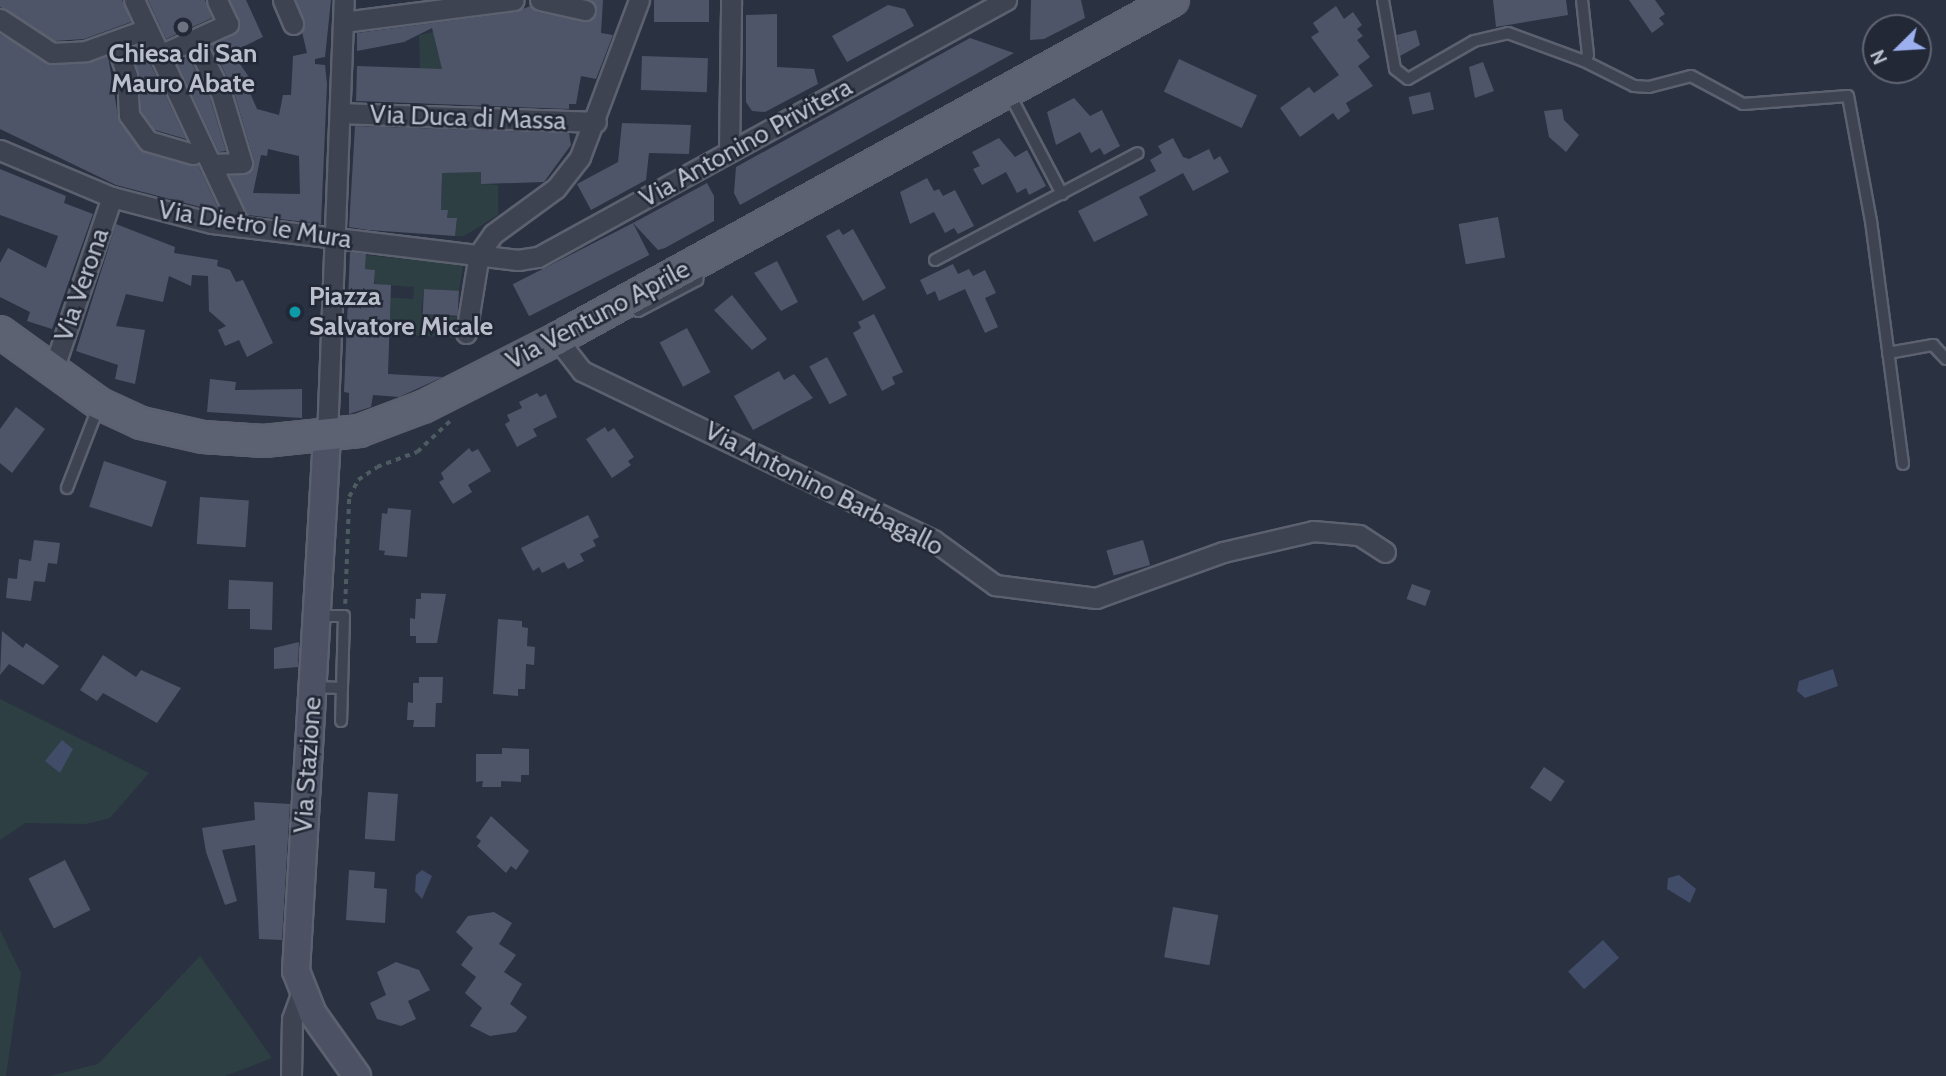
<!DOCTYPE html>
<style>
body{margin:0}
#map{position:relative;width:1946px;height:1076px;overflow:hidden;background:#2a3141;font-family:Cabin,sans-serif}
div>[style]{position:absolute}
.green>*{inset:0;background:#2d3f43}
.water>*{inset:0;background:#414c69;transform-origin:0 0}
.building>*{inset:0;background:#4e5568;transform-origin:0 0}
.path>*{height:3.5px;margin-top:-1.75px;transform-origin:0;background:repeating-linear-gradient(90deg,#4c5c61 0 5px,transparent 0 10px)}
.roads{filter:drop-shadow(2px 0 #5c616f) drop-shadow(-2px 0 #5c616f) drop-shadow(0 2px #5c616f) drop-shadow(0 -2px #5c616f)}
.lane>*{height:10px;margin:-5px;padding:0 5px;transform-origin:5px;border-radius:5px;background:#3e4351}
.street>*{height:19px;margin:-9.5px;padding:0 9.5px;transform-origin:9.5px;border-radius:9.5px;background:#3e4351}
.secondary>*{height:26px;margin:-13px;padding:0 13px;transform-origin:13px;border-radius:13px;background:#4c5264}
.primary>*{height:30px;margin:-15px;padding:0 15px;transform-origin:15px;border-radius:15px;background:#5c6271}
.dots>*{width:19px;height:19px;translate:-50% -50%;box-sizing:border-box;border:4px solid #232837;border-radius:50%}
span{translate:-50% -50%;white-space:nowrap;text-align:center;line-height:1.15;-webkit-text-stroke:5px #232837;paint-order:stroke}
.poi-label{font-size:26px;color:#bbbfcb;font-weight:700}
.left{translate:0 -50%;text-align:left}
.street-label{font-size:26px;color:#bbbfcb}
.north{position:absolute;left:1862px;top:14px;width:70px;height:70px;box-sizing:border-box;background:#232837;border:2px solid #606472;border-radius:50%;rotate:246deg;font-size:19px;font-weight:700;line-height:28px;text-align:center;color:#bbbfcb}
.north::after{content:'';display:block;margin:auto;width:24px;height:32px;background:#9cb0f0;clip-path:polygon(50% 0,100% 100%,50% 72%,0 100%)}
</style>
<div id="map">
<div class="green">
<i style="clip-path:polygon(433px 32px,438px 53px,460px 78px,420px 69px,419px 35px)"></i>
<i style="clip-path:polygon(433px 161px,461px 172px,481px 172px,482px 184px,498px 185px,498px 215px,464px 236px,455px 236px,457px 218px,447px 218px,448px 211px,441px 210px,442px 183px,432px 183px)"></i>
<i style="clip-path:polygon(366px 255px,463px 265px,459px 291px,424px 289px,421px 313px,457px 317px,454px 338px,375px 333px,384px 297px,413px 299px,414px 287px,375px 284px,375px 270px,365px 269px)"></i>
<i style="clip-path:polygon(0 699px,149px 773px,110px 818px,86px 824px,25px 823px,0 840px)"></i>
<i style="clip-path:polygon(0 930px,21px 973px,6px 1076px,0 1076px)"></i>
<i style="clip-path:polygon(200px 956px,272px 1058px,225px 1076px,50px 1076px,98px 1064px)"></i>
</div>
<div class="water">
<i style="clip-path:polygon(1833px 669px,1838px 686px,1805px 698px,1797px 691px,1799px 681px)"></i>
<i style="clip-path:polygon(62px 740px,73px 749px,60px 773px,45px 761px)"></i>
<i style="clip-path:polygon(422px 870px,432px 876px,422px 899px,415px 891px,416px 875px)"></i>
<i style="clip-path:polygon(1679px 875px,1696px 889px,1690px 903px,1667px 889px,1668px 878px)"></i>
<i style="left:1603px;top:940px;width:24px;height:47px;rotate:48deg"></i>
</div>
<div class="building">
<i style="clip-path:polygon(0 0,122px 0,131px 22px,84px 39px,55px 41px,0 7px)"></i>
<i style="clip-path:polygon(148px 0,205px 0,212px 18px,166px 39px)"></i>
<i style="clip-path:polygon(evenodd,230px 0,246px 0,263px 37px,232px 52px,255px 86px,248px 88px,257px 109px,279px 115px,283px 95px,291px 95px,293px 56px,307px 53px,302px 32px,304px 20px,296px 0,331px 0,325px 57px,315px 59px,315px 64px,325px 65px,327px 84px,321px 224px,248px 215px,230px 176px,249px 173px,254px 160px,233px 89px,211px 45px,238px 31px,239px 20px,230px 0,268px 149px,299px 156px,300px 194px,253px 193px,261px 155px,267px 156px,268px 149px)"></i>
<i style="clip-path:polygon(592px 0,603px 0,601px 33px,613px 35px,596px 79px,581px 76px,576px 104px,569px 104px,569px 109px,356px 101px,357px 66px,442px 69px,432px 28px,404px 42px,357px 51px,357px 33px,516px 12px,530px 6px,537px 12px,588px 22px,597px 12px)"></i>
<i style="left:654px;top:0;width:55px;height:22px"></i>
<i style="clip-path:polygon(1031px 0,1081px 0,1085px 18px,1044px 39px,1030px 40px)"></i>
<i style="clip-path:polygon(1493px 0,1566px 0,1568px 15px,1496px 27px)"></i>
<i style="clip-path:polygon(1629px 0,1655px 0,1665px 14px,1659px 18px,1664px 24px,1652px 33px)"></i>
<i style="clip-path:polygon(888px 5px,905px 9px,914px 26px,847px 62px,832px 36px)"></i>
<i style="clip-path:polygon(1336px 6px,1344px 19px,1353px 12px,1362px 25px,1357px 29px,1363px 36px,1357px 40px,1370px 57px,1358px 66px,1373px 86px,1346px 103px,1350px 111px,1338px 120px,1333px 113px,1300px 137px,1280px 108px,1309px 87px,1314px 93px,1339px 75px,1311px 37px,1319px 32px,1313px 23px)"></i>
<i style="clip-path:polygon(777px 14px,777px 67px,814px 69px,818px 84px,765px 112px,752px 111px,746px 102px,746px 15px)"></i>
<i style="clip-path:polygon(1416px 30px,1420px 45px,1400px 56px,1397px 35px)"></i>
<i style="clip-path:polygon(0 34px,52px 65px,87px 63px,108px 56px,119px 122px,144px 152px,198px 165px,220px 212px,116px 185px,0 129px)"></i>
<i style="clip-path:polygon(970px 38px,1014px 53px,740px 205px,734px 193px,736px 167px)"></i>
<i style="clip-path:polygon(141px 44px,186px 139px,155px 130px,141px 111px,139px 74px,131px 48px)"></i>
<i style="clip-path:polygon(188px 56px,210px 98px,226px 151px,219px 152px,176px 61px)"></i>
<i style="left:642px;top:56px;width:66px;height:34px;rotate:2deg"></i>
<i style="left:1179px;top:59px;width:86px;height:36px;rotate:25deg"></i>
<i style="clip-path:polygon(1483px 62px,1494px 91px,1475px 98px,1469px 67px)"></i>
<i style="left:1430px;top:92px;width:18px;height:22px;rotate:77deg"></i>
<i style="clip-path:polygon(1074px 98px,1090px 116px,1102px 110px,1120px 146px,1104px 155px,1100px 148px,1091px 153px,1080px 132px,1056px 145px,1047px 112px)"></i>
<i style="clip-path:polygon(1562px 109px,1564px 120px,1579px 135px,1566px 152px,1549px 137px,1544px 111px)"></i>
<i style="clip-path:polygon(622px 123px,691px 125px,689px 154px,649px 153px,646px 180px,591px 210px,577px 184px,618px 162px)"></i>
<i style="clip-path:polygon(355px 126px,569px 133px,571px 145px,544px 182px,481px 184px,481px 172px,442px 173px,441px 210px,448px 210px,447px 218px,457px 218px,455px 236px,368px 230px,349px 227px)"></i>
<i style="clip-path:polygon(999px 138px,1015px 157px,1027px 150px,1046px 186px,1029px 195px,1026px 188px,1017px 193px,1006px 172px,982px 185px,973px 169px,980px 166px,972px 152px)"></i>
<i style="clip-path:polygon(1173px 138px,1183px 157px,1189px 159px,1209px 149px,1214px 160px,1220px 156px,1229px 172px,1193px 191px,1183px 173px,1139px 197px,1148px 215px,1094px 242px,1078px 211px,1156px 171px,1150px 160px,1162px 153px,1158px 146px)"></i>
<i style="clip-path:polygon(0 169px,66px 196px,64px 203px,93px 214px,52px 329px,27px 321px,30px 312px,0 297px,0 263px,8px 248px,46px 268px,58px 236px,0 215px)"></i>
<i style="clip-path:polygon(927px 178px,934px 191px,939px 189px,943px 196px,955px 190px,974px 226px,958px 234px,954px 228px,945px 233px,934px 212px,910px 224px,900px 192px)"></i>
<i style="clip-path:polygon(707px 183px,714px 196px,714px 221px,665px 248px,658px 250px,633px 223px)"></i>
<i style="left:1498px;top:217px;width:41px;height:40px;rotate:80deg"></i>
<i style="left:633px;top:223px;width:36px;height:135px;rotate:63deg"></i>
<i style="clip-path:polygon(116px 224px,175px 247px,174px 253px,218px 260px,217px 266px,230px 270px,236px 282px,243px 280px,273px 343px,247px 357px,239px 340px,225px 346px,218px 330px,226px 326px,209px 311px,208px 276px,192px 275px,191px 286px,169px 276px,163px 302px,126px 294px,116px 326px,145px 330px,135px 384px,115px 379px,118px 365px,76px 351px)"></i>
<i style="clip-path:polygon(839px 229px,843px 235px,853px 229px,886px 288px,863px 301px,826px 236px)"></i>
<i style="clip-path:polygon(350px 252px,366px 254px,365px 269px,375px 270px,374px 284px,391px 285px,388px 374px,443px 377px,399px 397px,373px 395px,371px 407px,349px 414px,349px 393px,344px 392px)"></i>
<i style="clip-path:polygon(777px 261px,798px 302px,781px 311px,754px 273px)"></i>
<i style="clip-path:polygon(953px 264px,958px 274px,969px 269px,973px 276px,985px 270px,996px 293px,985px 298px,998px 327px,985px 333px,965px 289px,939px 301px,935px 291px,927px 295px,920px 280px)"></i>
<i style="left:424px;top:289px;width:35px;height:25px;rotate:3deg"></i>
<i style="clip-path:polygon(732px 295px,767px 339px,752px 350px,714px 310px)"></i>
<i style="clip-path:polygon(874px 314px,903px 372px,892px 377px,895px 384px,882px 391px,853px 333px,861px 328px,858px 322px)"></i>
<i style="left:687px;top:328px;width:50px;height:31px;rotate:62deg"></i>
<i style="left:827px;top:357px;width:43px;height:20px;rotate:62deg"></i>
<i style="clip-path:polygon(779px 371px,784px 380px,794px 374px,813px 398px,753px 430px,734px 396px)"></i>
<i style="clip-path:polygon(210px 379px,236px 382px,235px 390px,302px 389px,302px 418px,207px 412px)"></i>
<i style="clip-path:polygon(537px 393px,540px 397px,546px 394px,557px 417px,533px 429px,537px 436px,517px 447px,505px 424px,510px 421px,507px 415px,522px 408px,519px 402px)"></i>
<i style="clip-path:polygon(16px 407px,45px 429px,12px 473px,0 463px,0 429px)"></i>
<i style="clip-path:polygon(605px 427px,608px 432px,614px 428px,634px 457px,628px 461px,631px 465px,612px 478px,586px 439px)"></i>
<i style="clip-path:polygon(469px 448px,472px 452px,478px 449px,491px 471px,468px 485px,472px 492px,453px 504px,439px 482px,444px 479px,441px 473px)"></i>
<i style="left:104px;top:461px;width:66px;height:48px;rotate:18deg"></i>
<i style="left:200px;top:497px;width:49px;height:47px;rotate:4deg"></i>
<i style="clip-path:polygon(388px 508px,411px 510px,407px 557px,384px 555px,385px 551px,379px 550px,382px 513px,387px 514px)"></i>
<i style="clip-path:polygon(588px 515px,599px 537px,593px 540px,596px 546px,580px 554px,584px 561px,568px 569px,564px 562px,542px 573px,539px 567px,533px 571px,521px 548px)"></i>
<i style="clip-path:polygon(34px 540px,60px 543px,57px 564px,48px 563px,45px 582px,34px 581px,31px 601px,6px 598px,8px 578px,17px 579px,19px 559px,31px 561px)"></i>
<i style="left:1143px;top:540px;width:26px;height:38px;rotate:74deg"></i>
<i style="clip-path:polygon(229px 580px,273px 582px,272px 630px,250px 629px,250px 609px,228px 609px)"></i>
<i style="left:1412px;top:584px;width:20px;height:16px;rotate:20deg"></i>
<i style="clip-path:polygon(421px 593px,446px 594px,437px 643px,416px 643px,416px 636px,410px 636px,410px 618px,415px 619px,416px 599px,421px 599px)"></i>
<i style="clip-path:polygon(498px 619px,522px 621px,522px 627px,528px 628px,527px 646px,535px 647px,534px 665px,526px 664px,525px 689px,518px 689px,518px 696px,493px 694px)"></i>
<i style="clip-path:polygon(2px 631px,23px 648px,26px 643px,59px 666px,43px 685px,9px 664px,0 675px)"></i>
<i style="clip-path:polygon(299px 642px,298px 667px,274px 669px,274px 648px)"></i>
<i style="clip-path:polygon(103px 655px,136px 677px,141px 670px,181px 688px,157px 723px,103px 693px,97px 701px,80px 690px)"></i>
<i style="clip-path:polygon(419px 677px,443px 677px,442px 703px,436px 703px,435px 727px,413px 727px,414px 720px,407px 720px,408px 702px,413px 703px,413px 683px,419px 683px)"></i>
<i style="clip-path:polygon(502px 748px,529px 749px,529px 775px,521px 775px,521px 782px,501px 781px,501px 787px,482px 787px,483px 781px,476px 782px,476px 754px,502px 754px)"></i>
<i style="left:1544px;top:767px;width:25px;height:25px;rotate:34deg"></i>
<i style="left:368px;top:792px;width:30px;height:47px;rotate:4deg"></i>
<i style="clip-path:polygon(254px 802px,290px 804px,282px 940px,259px 939px,255px 845px,222px 850px,237px 901px,225px 905px,206px 852px,202px 828px,255px 820px)"></i>
<i style="clip-path:polygon(491px 816px,529px 851px,516px 870px,511px 866px,506px 873px,477px 846px,481px 841px,476px 837px)"></i>
<i style="left:65px;top:860px;width:56px;height:41px;rotate:63deg"></i>
<i style="clip-path:polygon(349px 870px,375px 872px,374px 888px,387px 889px,385px 923px,346px 920px)"></i>
<i style="left:1173px;top:907px;width:46px;height:51px;rotate:10deg"></i>
<i style="clip-path:polygon(494px 912px,512px 923px,499px 944px,516px 955px,504px 972px,522px 984px,510px 1004px,527px 1017px,516px 1032px,490px 1036px,470px 1026px,482px 1008px,465px 993px,476px 977px,461px 965px,473px 948px,456px 932px,468px 916px)"></i>
<i style="clip-path:polygon(396px 962px,419px 970px,430px 990px,408px 1001px,416px 1019px,401px 1026px,377px 1019px,370px 1003px,386px 995px,377px 972px)"></i>
</div>
<div class="path">
<i style="left:345px;top:604px;width:107px;rotate:-87.9deg"></i>
<i style="left:349px;top:497px;width:19px;rotate:-62deg"></i>
<i style="left:358px;top:480px;width:23px;rotate:-34deg"></i>
<i style="left:377px;top:467px;width:43px;rotate:-20.6deg"></i>
<i style="left:417px;top:452px;width:45px;rotate:-43.2deg"></i>
</div>
<div class="roads">
<div class="lane">
<i style="left:1383px;top:0;width:70px;rotate:80.1deg"></i>
<i style="left:1395px;top:69px;width:16px;rotate:38deg"></i>
<i style="left:1408px;top:79px;width:76px;rotate:-29.9deg"></i>
<i style="left:1474px;top:41px;width:35px;rotate:-13deg"></i>
<i style="left:1508px;top:33px;width:81px;rotate:20.2deg"></i>
<i style="left:1584px;top:61px;width:7px;rotate:-56deg"></i>
<i style="left:1588px;top:55px;width:55px;rotate:-96.2deg"></i>
<i style="left:1584px;top:61px;width:56px;rotate:26.6deg"></i>
<i style="left:1634px;top:86px;width:15px;rotate:4deg"></i>
<i style="left:1649px;top:87px;width:43px;rotate:-14.7deg"></i>
<i style="left:1691px;top:76px;width:59px;rotate:28.3deg"></i>
<i style="left:1743px;top:104px;width:105px;rotate:-4.4deg"></i>
<i style="left:1848px;top:96px;width:127px;rotate:79.6deg"></i>
<i style="left:1871px;top:221px;width:245px;rotate:82.5deg"></i>
<i style="left:1010px;top:95px;width:112px;rotate:62.3deg"></i>
<i style="left:935px;top:260px;width:229px;rotate:-27.8deg"></i>
<i style="left:638px;top:311px;width:67px;rotate:-27.7deg"></i>
<i style="left:697px;top:280px;width:12px;rotate:-81deg"></i>
<i style="left:1888px;top:353px;width:46px;rotate:-10.1deg"></i>
<i style="left:1933px;top:345px;width:19px;rotate:47deg"></i>
<i style="left:67px;top:488px;width:86px;rotate:-68.8deg"></i>
<i style="left:318px;top:616px;width:26px"></i>
<i style="left:344px;top:616px;width:105px;rotate:91.6deg"></i>
<i style="left:314px;top:687px;width:28px;rotate:2deg"></i>
</div>
<div class="street">
<i style="left:134px;top:0;width:250px;rotate:64.9deg"></i>
<i style="left:283px;top:0;width:26px;rotate:67deg"></i>
<i style="left:540px;top:0;width:46px;rotate:12.5deg"></i>
<i style="left:0;top:19px;width:62px;rotate:33.2deg"></i>
<i style="left:52px;top:53px;width:34px;rotate:-3deg"></i>
<i style="left:86px;top:51px;width:65px;rotate:-19.8deg"></i>
<i style="left:343px;top:22px;width:172px;rotate:-7.3deg"></i>
<i style="left:194px;top:40px;width:59px;rotate:63deg"></i>
<i style="left:221px;top:93px;width:73px;rotate:73.3deg"></i>
<i style="left:242px;top:163px;width:30px;rotate:178deg"></i>
<i style="left:116px;top:42px;width:35px;rotate:72deg"></i>
<i style="left:127px;top:75px;width:40px;rotate:87.1deg"></i>
<i style="left:129px;top:115px;width:32px;rotate:54deg"></i>
<i style="left:148px;top:141px;width:47px;rotate:16.1deg"></i>
<i style="left:160px;top:55px;width:75px;rotate:-24.5deg"></i>
<i style="left:228px;top:24px;width:26px;rotate:-115deg"></i>
<i style="left:341px;top:113px;width:255px;rotate:2deg"></i>
<i style="left:0;top:150px;width:121px;rotate:22.8deg"></i>
<i style="left:112px;top:197px;width:103px;rotate:14.6deg"></i>
<i style="left:212px;top:223px;width:308px;rotate:6.9deg"></i>
<i style="left:518px;top:260px;width:20px;rotate:-9deg"></i>
<i style="left:538px;top:257px;width:534px;rotate:-28.77deg"></i>
<i style="left:729px;top:152px;width:152px;rotate:-89.2deg"></i>
<i style="left:466px;top:333px;width:80px;rotate:-80.7deg"></i>
<i style="left:479px;top:254px;width:24px;rotate:-55deg"></i>
<i style="left:493px;top:234px;width:78px;rotate:-36.1deg"></i>
<i style="left:556px;top:188px;width:39px;rotate:-52deg"></i>
<i style="left:580px;top:157px;width:168px;rotate:-69.4deg"></i>
<i style="left:557px;top:339px;width:41px;rotate:52deg"></i>
<i style="left:582px;top:371px;width:390px;rotate:25.7deg"></i>
<i style="left:933px;top:540px;width:77px;rotate:36deg"></i>
<i style="left:995px;top:585px;width:102px;rotate:7.3deg"></i>
<i style="left:1096px;top:598px;width:135px;rotate:-19.9deg"></i>
<i style="left:1223px;top:552px;width:92px;rotate:-13.1deg"></i>
<i style="left:1313px;top:531px;width:46px;rotate:5deg"></i>
<i style="left:1359px;top:535px;width:31px;rotate:33deg"></i>
<i style="left:52px;top:373px;width:186px;rotate:-71.2deg"></i>
<i style="left:327px;top:437px;width:437px;rotate:-87.8deg"></i>
<i style="left:291px;top:1076px;width:57px;rotate:-89deg"></i>
<i style="left:292px;top:1019px;width:29px;rotate:-70deg"></i>
</div>
<div class="secondary">
<i style="left:327px;top:437px;width:535px;rotate:93.32deg"></i>
<i style="left:296px;top:971px;width:46px;rotate:68.4deg"></i>
<i style="left:313px;top:1014px;width:76px;rotate:54.6deg"></i>
</div>
<div class="primary">
<i style="left:0;top:332px;width:123px;rotate:35.8deg"></i>
<i style="left:100px;top:404px;width:45px;rotate:24.9deg"></i>
<i style="left:141px;top:423px;width:64px;rotate:12.7deg"></i>
<i style="left:203px;top:437px;width:61px;rotate:3.8deg"></i>
<i style="left:264px;top:441px;width:96px;rotate:-6deg"></i>
<i style="left:359px;top:431px;width:68px;rotate:-20.6deg"></i>
<i style="left:423px;top:407px;width:150px;rotate:-26.9deg"></i>
<i style="left:557px;top:339px;width:703px;rotate:-28.83deg"></i>
</div>
</div>
<div class="dots">
<i style="left:183px;top:27px;background:#6b7280"></i>
<i style="left:295px;top:312px;background:#0f9aa8"></i>
</div>
<div class="poi-label">
<span style="left:183px;top:69px">Chiesa di San<br>Mauro Abate</span>
<span class="left" style="left:309px;top:312px">Piazza<br>Salvatore Micale</span>
</div>
<div class="street-label">
<span style="left:468px;top:118px;rotate:2deg">Via Duca di Massa</span>
<span style="left:746px;top:143px;rotate:-29deg">Via Antonino Privitera</span>
<span style="left:255px;top:225px;rotate:9deg">Via Dietro le Mura</span>
<span style="left:82px;top:285px;rotate:-71deg">Via Verona</span>
<span style="left:598px;top:315px;rotate:-28deg">Via Ventuno Aprile</span>
<span style="left:824px;top:489px;rotate:27deg">Via Antonino Barbagallo</span>
<span style="left:308px;top:765px;rotate:-86deg">Via Stazione</span>
</div>
<div class="north">N</div>
</div>
